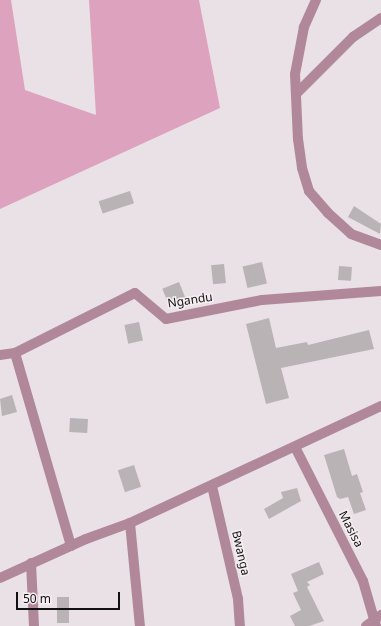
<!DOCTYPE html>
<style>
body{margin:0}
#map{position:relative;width:381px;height:626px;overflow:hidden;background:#e9e1e5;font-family:"Noto Sans",sans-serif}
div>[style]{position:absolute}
.green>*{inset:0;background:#dda3be}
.building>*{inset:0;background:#bab3b6;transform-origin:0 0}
.minor>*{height:10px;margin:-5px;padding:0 5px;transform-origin:5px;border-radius:5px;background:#b0889a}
span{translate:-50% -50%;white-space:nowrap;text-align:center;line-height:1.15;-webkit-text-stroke:3px #f6eff2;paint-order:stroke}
.street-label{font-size:12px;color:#121011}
.scale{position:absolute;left:16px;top:592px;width:104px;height:18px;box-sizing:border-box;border:2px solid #121011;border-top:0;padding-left:5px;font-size:12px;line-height:14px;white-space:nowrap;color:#121011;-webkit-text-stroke:3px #f6eff2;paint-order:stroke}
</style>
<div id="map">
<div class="green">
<i style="clip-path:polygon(0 0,11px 0,25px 90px,96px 115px,89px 0,199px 0,220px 108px,0 209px)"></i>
</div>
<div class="building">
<i style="left:130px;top:191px;width:13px;height:33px;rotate:72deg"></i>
<i style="clip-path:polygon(354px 206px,381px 224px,380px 234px,348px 217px)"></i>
<i style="left:262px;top:262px;width:22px;height:20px;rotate:77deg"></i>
<i style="left:224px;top:264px;width:19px;height:13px;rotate:84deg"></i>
<i style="left:339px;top:266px;width:13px;height:14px;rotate:4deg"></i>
<i style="left:179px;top:282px;width:18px;height:18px;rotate:68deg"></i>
<i style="clip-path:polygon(269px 318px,276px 348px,307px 342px,308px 345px,369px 330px,374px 349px,281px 368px,289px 398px,266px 404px,246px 324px)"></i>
<i style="left:139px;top:322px;width:19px;height:15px;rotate:78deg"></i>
<i style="clip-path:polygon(12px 395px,17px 412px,2px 416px,0 399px)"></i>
<i style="left:70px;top:418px;width:18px;height:14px;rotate:3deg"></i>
<i style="clip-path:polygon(344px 449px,352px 476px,357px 474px,363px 492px,360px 493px,366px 510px,354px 514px,348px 497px,340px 499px,337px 497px,324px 455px)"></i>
<i style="left:134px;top:465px;width:23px;height:17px;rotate:72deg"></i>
<i style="clip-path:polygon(297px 488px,301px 501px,269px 519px,264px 509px,283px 498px,281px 492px)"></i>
<i style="clip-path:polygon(319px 562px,324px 574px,307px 582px,310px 585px,307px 587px,324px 621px,309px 626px,295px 626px,290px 616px,301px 610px,293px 593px,298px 591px,291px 574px)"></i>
<i style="left:57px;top:597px;width:12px;height:26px"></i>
</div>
<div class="minor">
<i style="left:316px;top:0;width:30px;rotate:114deg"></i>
<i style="left:304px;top:27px;width:48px;rotate:100.8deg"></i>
<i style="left:295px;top:74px;width:65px;rotate:87.4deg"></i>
<i style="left:298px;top:139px;width:29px;rotate:82deg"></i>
<i style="left:302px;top:168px;width:24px;rotate:73deg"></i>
<i style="left:309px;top:191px;width:29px;rotate:49deg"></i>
<i style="left:328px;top:213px;width:31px;rotate:42deg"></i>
<i style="left:351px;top:234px;width:32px;rotate:20deg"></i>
<i style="left:296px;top:94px;width:81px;rotate:-45deg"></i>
<i style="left:353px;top:37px;width:34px;rotate:-34deg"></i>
<i style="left:15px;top:353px;width:201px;rotate:73.8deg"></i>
<i style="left:0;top:355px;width:15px;rotate:-8deg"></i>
<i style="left:15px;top:353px;width:134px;rotate:-26.6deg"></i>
<i style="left:135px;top:293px;width:40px;rotate:40deg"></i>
<i style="left:166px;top:319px;width:98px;rotate:-11.2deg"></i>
<i style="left:262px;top:300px;width:119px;rotate:-4.3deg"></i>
<i style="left:295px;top:447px;width:150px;rotate:63.1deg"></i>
<i style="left:363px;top:581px;width:47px;rotate:73.9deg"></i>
<i style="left:212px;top:486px;width:116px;rotate:77deg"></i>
<i style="left:238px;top:599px;width:27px;rotate:86deg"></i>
<i style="left:130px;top:523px;width:103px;rotate:84.5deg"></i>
<i style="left:31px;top:563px;width:63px;rotate:87.3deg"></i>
<i style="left:0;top:578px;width:94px;rotate:-24.4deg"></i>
<i style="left:86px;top:539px;width:47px;rotate:-20deg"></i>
<i style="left:130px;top:523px;width:277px;rotate:-25deg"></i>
<i style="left:366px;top:626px;width:19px;rotate:-36deg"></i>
</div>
<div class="street-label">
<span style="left:190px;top:300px;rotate:-9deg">Ngandu</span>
<span style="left:351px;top:529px;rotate:63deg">Masisa</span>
<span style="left:241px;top:553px;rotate:77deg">Bwanga</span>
</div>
<div class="scale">50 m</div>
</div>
